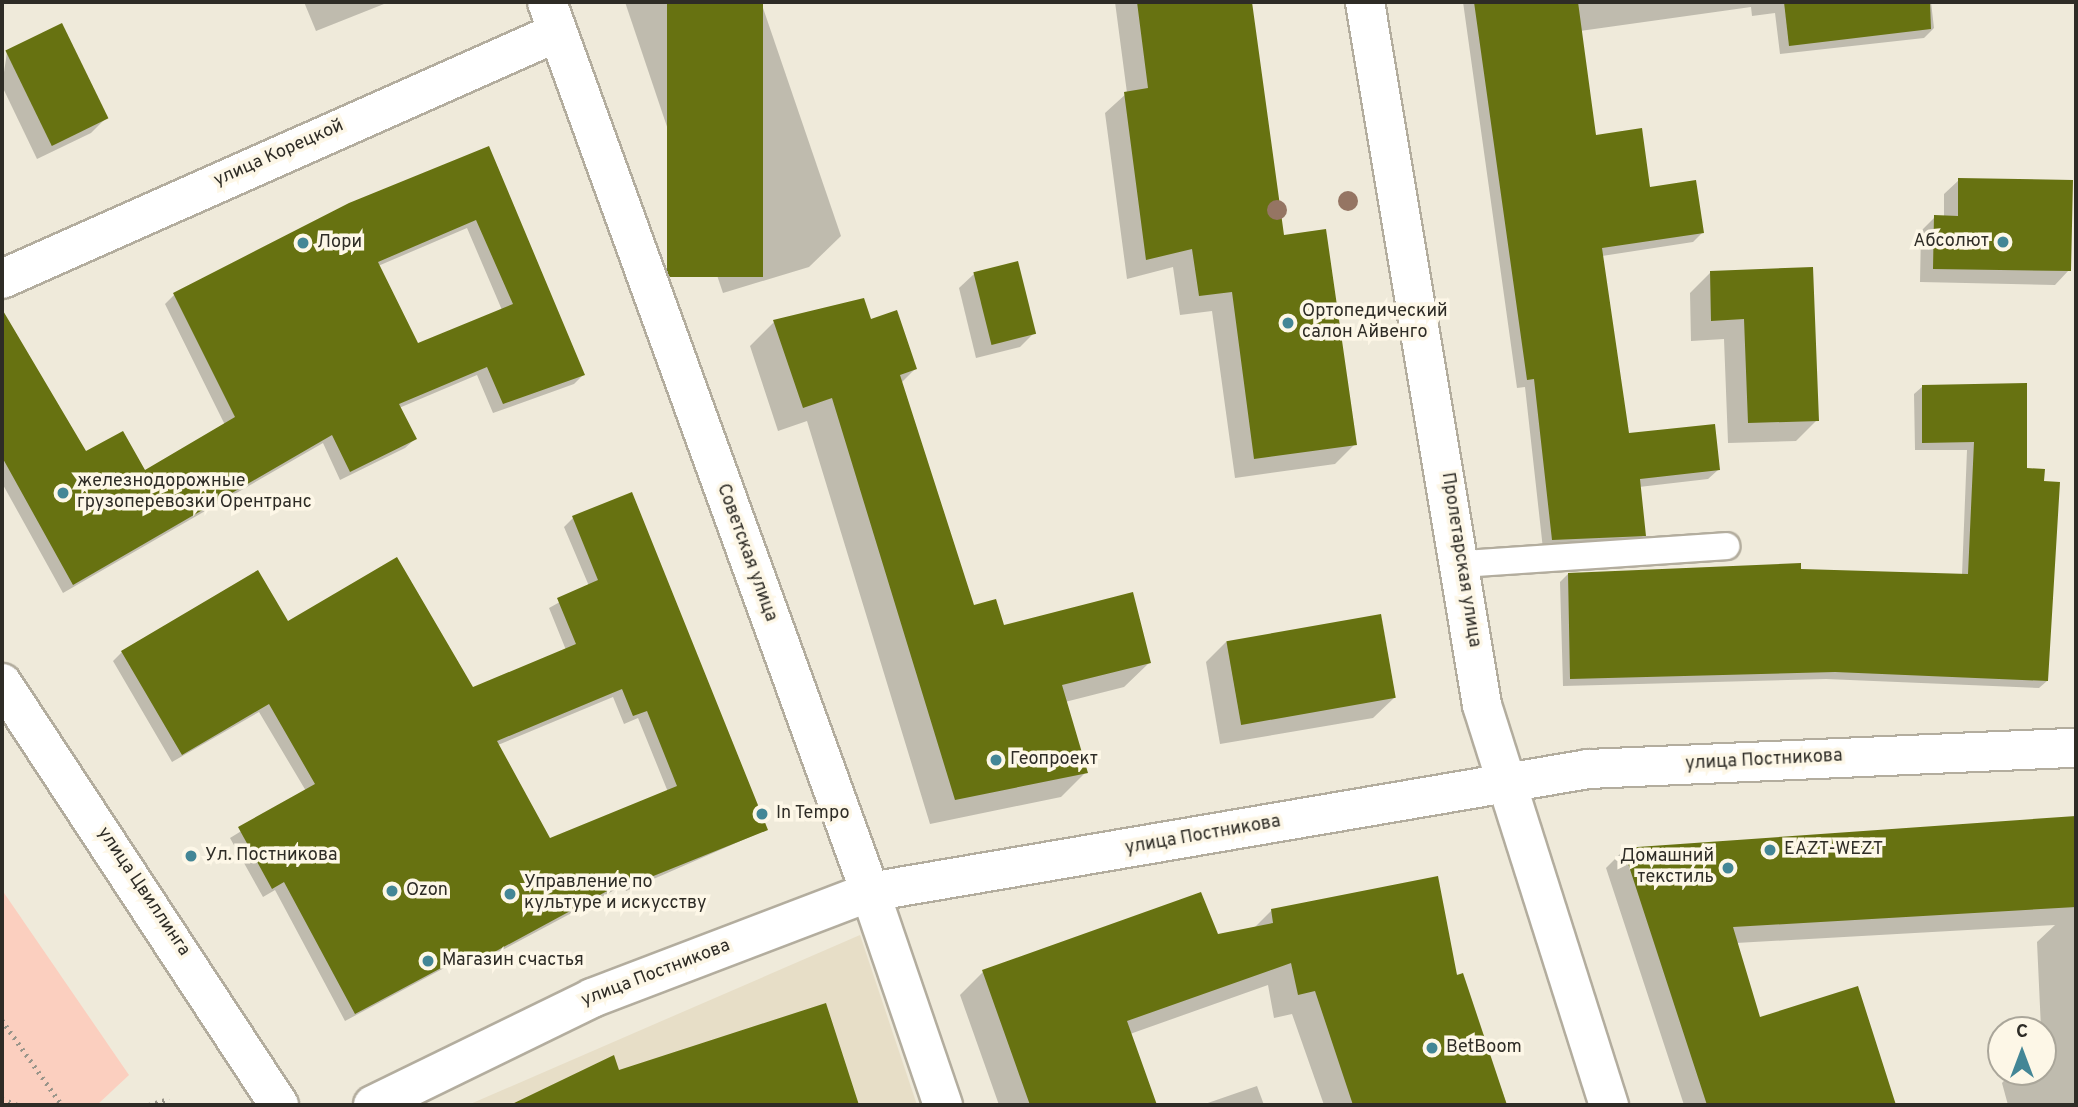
<!DOCTYPE html>
<meta charset="utf-8">
<style>
body{margin:0}
#map{position:relative;width:2078px;height:1107px;overflow:hidden;background:#efeada;font-family:Overpass,sans-serif}
div>[style]{position:absolute}
.built>*{inset:0;background:#e7dec7}
.green>*{inset:0;background:#fbcfbf}
.shadow>*{inset:0;background:#0003}
.building>*{inset:0;background:#677211;transform-origin:0 0}
.path>*{height:4.5px;margin-top:-2.25px;transform-origin:0;background:repeating-linear-gradient(90deg,#99958a 0 2px,transparent 0 7px)}
.roads{filter:drop-shadow(2px 0 #b3ad9e) drop-shadow(-2px 0 #b3ad9e) drop-shadow(0 2px #b3ad9e) drop-shadow(0 -2px #b3ad9e)}
.lane>*{height:26px;margin:-13px;padding:0 13px;transform-origin:13px;border-radius:13px;background:#fff}
.street>*{height:38px;margin:-19px;padding:0 19px;transform-origin:19px;border-radius:19px;background:#fff}
.secondary>*{height:38px;margin:-19px;padding:0 19px;transform-origin:19px;border-radius:19px;background:#fff}
.primary>*{height:38px;margin:-19px;padding:0 19px;transform-origin:19px;border-radius:19px;background:#fff}
.trees>*{width:20px;height:20px;margin:-10px;border-radius:50%;background:#957563}
.dots>*{width:19px;height:19px;translate:-50% -50%;box-sizing:border-box;border:4px solid #fdf7e7;border-radius:50%}
span{translate:-50% -50%;white-space:nowrap;text-align:center;line-height:1.15;-webkit-text-stroke:7px #fdf7e7;paint-order:stroke}
.street-label{font-size:18px;color:#2e2c26}
.poi-label{font-size:18px;color:#2e2c26}
.right{translate:-100% -50%;text-align:right}
.left{translate:0 -50%;text-align:left}
.frame{position:absolute;inset:0;border:4px solid #2e2c26;pointer-events:none}
.north{position:absolute;left:1987px;top:1016px;width:70px;height:70px;box-sizing:border-box;background:#fdf7e7;border:2px solid #aaa69a;border-radius:50%;rotate:0deg;font-size:19px;font-weight:700;line-height:28px;text-align:center;color:#2e2c26}
.north::after{content:'';display:block;margin:auto;width:24px;height:32px;background:#438696;clip-path:polygon(50% 0,100% 100%,50% 72%,0 100%)}
</style>
<div id="map">
<div class="built">
<i style="clip-path:polygon(860px 935px,917px 1105px,468px 1105px)"></i>
</div>
<div class="green">
<i style="clip-path:polygon(2px 890px,129px 1075px,97px 1105px,2px 1105px)"></i>
</div>
<div class="shadow">
<i style="clip-path:polygon(304px 2px,389px 2px,316px 31px)"></i>
<i style="clip-path:polygon(625px 2px,761px 2px,841px 236px,809px 267px,723px 293px)"></i>
<i style="clip-path:polygon(1115px 2px,1251px 2px,1282px 237px,1355px 444px,1335px 464px,1235px 478px,1212px 311px,1180px 315px,1173px 267px,1127px 279px,1105px 113px,1127px 93px)"></i>
<i style="clip-path:polygon(1463px 2px,1931px 2px,1934px 28px,1924px 38px,1780px 54px,1775px 13px,1752px 16px,1751px 7px,1580px 31px,1594px 137px,1702px 233px,1693px 242px,1602px 256px,1628px 435px,1718px 470px,1708px 479px,1639px 487px,1644px 535px,1634px 545px,1543px 549px,1525px 387px,1517px 388px)"></i>
<i style="clip-path:polygon(7px 52px,105px 119px,91px 133px,37px 159px,2px 86px)"></i>
<i style="clip-path:polygon(evenodd,488px 149px,583px 375px,574px 384px,493px 413px,477px 375px,399px 408px,415px 439px,405px 448px,340px 480px,323px 443px,63px 593px,2px 483px,2px 367px,26px 353px,86px 454px,145px 473px,225px 425px,165px 304px,174px 295px,350px 204px,488px 149px,467px 228px,502px 310px,418px 345px,378px 266px,467px 228px)"></i>
<i style="clip-path:polygon(1959px 180px,2069px 270px,2055px 285px,1920px 282px,1921px 231px,1935px 217px,1944px 217px,1944px 194px)"></i>
<i style="clip-path:polygon(1811px 269px,1817px 420px,1796px 441px,1728px 443px,1724px 339px,1691px 341px,1690px 293px,1710px 273px)"></i>
<i style="clip-path:polygon(974px 274px,1034px 333px,1020px 347px,976px 358px,959px 288px)"></i>
<i style="clip-path:polygon(870px 321px,915px 369px,901px 383px,972px 607px,1003px 627px,1149px 663px,1124px 687px,1065px 702px,1086px 772px,1061px 797px,930px 824px,807px 421px,778px 431px,750px 346px,774px 322px)"></i>
<i style="clip-path:polygon(1922px 387px,2026px 470px,2047px 681px,2039px 688px,1826px 679px,1563px 686px,1560px 582px,1568px 574px,1962px 575px,1967px 450px,1915px 450px,1914px 394px)"></i>
<i style="clip-path:polygon(evenodd,573px 518px,766px 830px,626px 891px,624px 885px,467px 969px,461px 959px,345px 1021px,275px 890px,263px 897px,230px 838px,306px 791px,259px 712px,172px 762px,113px 661px,122px 652px,287px 624px,472px 689px,566px 650px,549px 608px,589px 586px,564px 527px,573px 518px,613px 697px,624px 724px,638px 718px,668px 792px,549px 840px,498px 745px,613px 697px)"></i>
<i style="clip-path:polygon(1226px 642px,1394px 698px,1373px 718px,1220px 744px,1206px 662px)"></i>
<i style="clip-path:polygon(2076px 819px,2076px 1105px,2008px 1105px,2002px 1083px,2012px 1072px,2043px 1072px,2037px 942px,2055px 925px,1736px 943px,1759px 1019px,1893px 1100px,1684px 1105px,1606px 868px,1624px 850px)"></i>
<i style="clip-path:polygon(1272px 910px,1461px 976px,1507px 1105px,1324px 1105px,1292px 1014px,1274px 1018px,1268px 985px,1130px 1034px,1155px 1105px,999px 1105px,960px 995px,983px 972px,1253px 929px)"></i>
<i style="clip-path:polygon(825px 1005px,857px 1105px,514px 1105px,613px 1057px,618px 1072px)"></i>
<i style="clip-path:polygon(1257px 1086px,1264px 1105px,1202px 1105px)"></i>
</div>
<div class="building">
<i style="left:667px;top:2px;width:96px;height:275px"></i>
<i style="clip-path:polygon(1137px 2px,1252px 2px,1284px 235px,1326px 229px,1357px 445px,1254px 459px,1232px 292px,1199px 296px,1192px 249px,1146px 260px,1124px 92px,1148px 88px)"></i>
<i style="clip-path:polygon(1474px 2px,1578px 2px,1596px 135px,1642px 128px,1650px 187px,1696px 180px,1704px 233px,1602px 248px,1629px 433px,1715px 424px,1720px 470px,1640px 479px,1646px 536px,1552px 540px,1534px 379px,1527px 380px)"></i>
<i style="clip-path:polygon(1784px 2px,1930px 2px,1931px 29px,1789px 46px)"></i>
<i style="left:62px;top:23px;width:106px;height:63px;rotate:64deg"></i>
<i style="clip-path:polygon(evenodd,489px 146px,585px 375px,503px 404px,487px 367px,399px 404px,417px 439px,350px 472px,332px 435px,73px 585px,2px 457px,2px 309px,86px 451px,123px 431px,145px 470px,235px 417px,173px 293px,349px 203px,489px 146px,476px 220px,513px 304px,418px 343px,378px 262px,476px 220px)"></i>
<i style="clip-path:polygon(1958px 178px,2073px 180px,2071px 271px,1933px 269px,1934px 215px,1958px 216px)"></i>
<i style="left:1018px;top:261px;width:75px;height:46px;rotate:76deg"></i>
<i style="clip-path:polygon(1813px 267px,1819px 421px,1748px 423px,1744px 319px,1711px 321px,1710px 271px)"></i>
<i style="clip-path:polygon(864px 298px,871px 319px,897px 310px,917px 369px,900px 375px,974px 605px,996px 599px,1004px 625px,1133px 592px,1151px 663px,1062px 685px,1088px 773px,955px 800px,832px 398px,803px 408px,773px 320px)"></i>
<i style="clip-path:polygon(2027px 383px,2027px 468px,2045px 469px,2044px 481px,2060px 482px,2048px 681px,1835px 672px,1570px 679px,1568px 573px,1801px 563px,1801px 569px,1968px 574px,1974px 442px,1922px 443px,1922px 385px)"></i>
<i style="clip-path:polygon(evenodd,632px 492px,768px 830px,636px 883px,633px 877px,476px 962px,471px 952px,355px 1014px,284px 882px,272px 889px,238px 827px,315px 784px,269px 704px,182px 755px,121px 651px,258px 570px,288px 621px,397px 557px,473px 687px,576px 644px,557px 598px,598px 580px,572px 516px,632px 492px,622px 689px,633px 716px,647px 711px,677px 786px,550px 838px,497px 741px,622px 689px)"></i>
<i style="left:1381px;top:614px;width:85px;height:157px;rotate:80deg"></i>
<i style="clip-path:polygon(2076px 816px,2076px 907px,1733px 927px,1760px 1017px,1858px 986px,1896px 1105px,1707px 1105px,1623px 848px)"></i>
<i style="clip-path:polygon(1438px 876px,1457px 975px,1463px 973px,1507px 1105px,1353px 1105px,1315px 991px,1298px 995px,1291px 963px,1127px 1021px,1157px 1105px,1030px 1105px,982px 970px,1201px 892px,1218px 934px,1273px 923px,1271px 909px)"></i>
<i style="clip-path:polygon(826px 1003px,859px 1105px,510px 1105px,614px 1055px,619px 1070px)"></i>
</div>
<div class="path">
<i style="left:2px;top:1020px;width:104px;rotate:54.8deg"></i>
<i style="left:2px;top:1099px;width:17px;rotate:21deg"></i>
<i style="left:149px;top:1105px;width:21px;rotate:-17deg"></i>
</div>
<div class="roads">
<div class="lane">
<i style="left:1463px;top:564px;width:264px;rotate:-3.9deg"></i>
</div>
<div class="street">
<i style="left:2px;top:279px;width:608px;rotate:-23.95deg"></i>
<i style="left:870px;top:892px;width:225px;rotate:71.1deg"></i>
</div>
<div class="secondary">
<i style="left:547px;top:2px;width:947px;rotate:70.05deg"></i>
<i style="left:1365px;top:2px;width:713px;rotate:80.55deg"></i>
<i style="left:1482px;top:705px;width:420px;rotate:72.4deg"></i>
</div>
<div class="primary">
<i style="left:2px;top:683px;width:505px;rotate:56.72deg"></i>
<i style="left:373px;top:1105px;width:244px;rotate:-26deg"></i>
<i style="left:592px;top:998px;width:298px;rotate:-20.9deg"></i>
<i style="left:870px;top:892px;width:728px;rotate:-9.72deg"></i>
<i style="left:1588px;top:769px;width:488px;rotate:-2.5deg"></i>
</div>
</div>
<div class="trees">
<i style="left:1348px;top:201px"></i>
<i style="left:1277px;top:210px"></i>
</div>
<div class="dots">
<i style="left:2003px;top:242px;background:#438696"></i>
<i style="left:303px;top:243px;background:#438696"></i>
<i style="left:1288px;top:323px;background:#438696"></i>
<i style="left:63px;top:493px;background:#438696"></i>
<i style="left:996px;top:760px;background:#438696"></i>
<i style="left:762px;top:814px;background:#438696"></i>
<i style="left:1770px;top:850px;background:#438696"></i>
<i style="left:191px;top:856px;background:#438696"></i>
<i style="left:1728px;top:868px;background:#438696"></i>
<i style="left:392px;top:891px;background:#438696"></i>
<i style="left:510px;top:894px;background:#438696"></i>
<i style="left:428px;top:961px;background:#438696"></i>
<i style="left:1432px;top:1048px;background:#438696"></i>
</div>
<div class="street-label">
<span style="left:279px;top:154px;rotate:-24deg">улица Корецкой</span>
<span style="left:746px;top:553px;rotate:70deg">Советская улица</span>
<span style="left:1460px;top:560px;rotate:81deg">Пролетарская улица</span>
<span style="left:1764px;top:761px;rotate:-3deg">улица Постникова</span>
<span style="left:1203px;top:836px;rotate:-10deg">улица Постникова</span>
<span style="left:143px;top:892px;rotate:56deg">улица Цвиллинга</span>
<span style="left:656px;top:974px;rotate:-21deg">улица Постникова</span>
</div>
<div class="poi-label">
<span class="right" style="left:1989px;top:242px">Абсолют</span>
<span class="left" style="left:317px;top:243px">Лори</span>
<span class="left" style="left:1302px;top:323px">Ортопедический<br>салон Айвенго</span>
<span class="left" style="left:77px;top:493px">железнодорожные<br>грузоперевозки Орентранс</span>
<span class="left" style="left:1010px;top:760px">Геопроект</span>
<span class="left" style="left:776px;top:814px">In Tempo</span>
<span class="left" style="left:1784px;top:850px">EAZT-WEZT</span>
<span class="left" style="left:205px;top:856px">Ул. Постникова</span>
<span class="right" style="left:1714px;top:868px">Домашний<br>текстиль</span>
<span class="left" style="left:524px;top:894px">Управление по<br>культуре и искусству</span>
<span class="left" style="left:406px;top:891px">Ozon</span>
<span class="left" style="left:442px;top:961px">Магазин счастья</span>
<span class="left" style="left:1446px;top:1048px">BetBoom</span>
</div>
<div class="frame"></div>
<div class="north">С</div>
</div>
